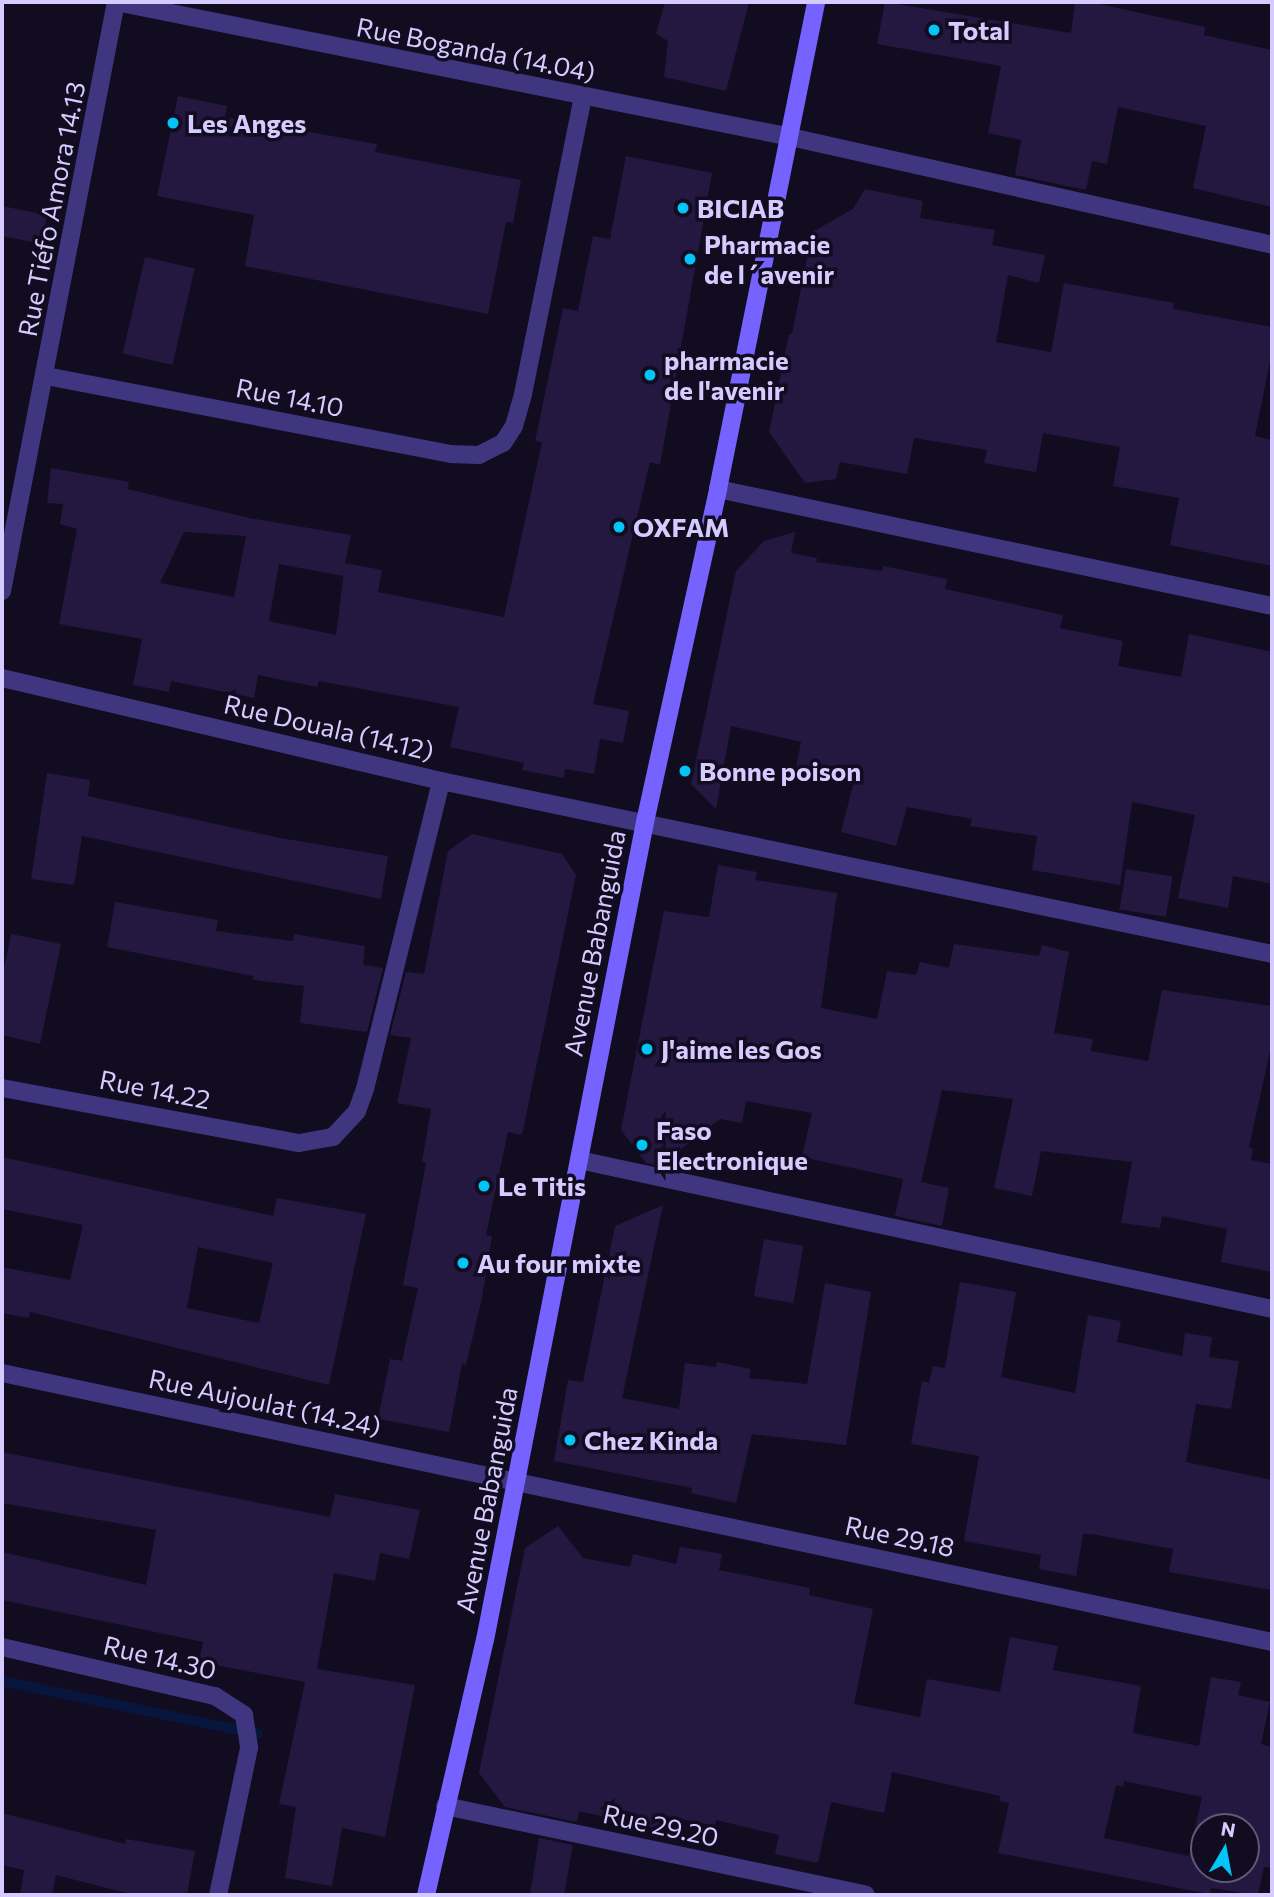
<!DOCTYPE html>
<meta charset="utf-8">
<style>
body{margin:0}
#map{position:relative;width:1274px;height:1897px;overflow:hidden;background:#110c20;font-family:Commissioner,sans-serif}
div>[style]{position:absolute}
.stream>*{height:10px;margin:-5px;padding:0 5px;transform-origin:5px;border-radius:5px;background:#08163d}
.building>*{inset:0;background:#241841;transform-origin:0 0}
.street>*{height:18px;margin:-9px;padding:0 9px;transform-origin:9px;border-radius:9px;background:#403680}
.secondary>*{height:18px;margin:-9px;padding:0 9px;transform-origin:9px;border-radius:9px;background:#7562ff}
.dots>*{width:19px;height:19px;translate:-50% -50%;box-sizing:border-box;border:4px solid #110c20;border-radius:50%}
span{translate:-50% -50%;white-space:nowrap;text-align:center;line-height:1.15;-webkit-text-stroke:7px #110c20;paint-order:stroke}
.poi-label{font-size:26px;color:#d6cbff;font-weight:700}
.left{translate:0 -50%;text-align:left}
.street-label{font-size:26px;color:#d6cbff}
.frame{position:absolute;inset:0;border:4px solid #d6cbff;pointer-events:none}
.north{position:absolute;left:1190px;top:1813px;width:70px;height:70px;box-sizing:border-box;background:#110c20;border:2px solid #605879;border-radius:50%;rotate:10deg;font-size:19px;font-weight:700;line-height:28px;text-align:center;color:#d6cbff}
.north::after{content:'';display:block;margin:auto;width:24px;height:32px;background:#00c5f6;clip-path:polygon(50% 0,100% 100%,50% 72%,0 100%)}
</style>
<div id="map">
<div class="stream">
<i style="left:2px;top:1681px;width:261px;rotate:11.7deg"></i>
</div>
<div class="building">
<i style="clip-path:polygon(665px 2px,749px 2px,726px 91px,664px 77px,668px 41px,656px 34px)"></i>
<i style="clip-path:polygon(885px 2px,1071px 33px,1075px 2px,1090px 2px,1205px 27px,1204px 35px,1272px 50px,1272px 207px,1193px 188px,1206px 126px,1118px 107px,1107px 164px,1092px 161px,1086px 190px,1015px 175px,1021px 140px,988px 133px,1001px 66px,877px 44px)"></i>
<i style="clip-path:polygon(178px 96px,227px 106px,225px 117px,377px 144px,375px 152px,521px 180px,513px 223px,506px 222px,488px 314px,245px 266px,254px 215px,157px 196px)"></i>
<i style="clip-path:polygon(evenodd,626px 156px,712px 173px,660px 465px,650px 462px,593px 704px,629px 711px,623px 743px,600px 739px,594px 774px,565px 769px,564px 778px,522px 770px,524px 763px,450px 747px,459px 707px,319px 681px,317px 687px,258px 675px,254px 698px,171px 681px,169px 692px,133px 685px,142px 639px,59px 624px,77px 529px,60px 524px,63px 504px,47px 503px,51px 468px,129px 482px,127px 489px,249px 518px,351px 535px,345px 563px,382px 570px,378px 592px,504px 617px,542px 442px,535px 441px,563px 308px,578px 311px,593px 236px,610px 239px,626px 156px,184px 532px,246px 536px,234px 597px,160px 583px,184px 532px,626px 156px,279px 564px,343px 576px,344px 572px,336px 635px,269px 621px,279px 564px)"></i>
<i style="clip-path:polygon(865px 189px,923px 201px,920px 218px,995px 230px,992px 245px,1045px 255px,1039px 283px,1008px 275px,996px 342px,1051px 352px,1064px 283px,1174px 303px,1173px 309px,1272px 327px,1272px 351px,1255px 436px,1272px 440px,1272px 566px,1170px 545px,1179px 498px,1113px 486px,1120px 447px,1043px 433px,1036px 472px,984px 463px,987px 450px,914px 438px,907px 474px,840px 462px,836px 479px,805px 483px,769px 432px,789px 334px,792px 334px,812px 232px,853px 209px)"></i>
<i style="clip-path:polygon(2px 206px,47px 215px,42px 244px,2px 236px)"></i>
<i style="left:145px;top:257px;width:51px;height:99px;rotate:13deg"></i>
<i style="clip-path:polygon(795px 532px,791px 553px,817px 558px,816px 562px,882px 571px,883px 566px,947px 579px,945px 589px,1063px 615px,1060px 628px,1123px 641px,1118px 666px,1181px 677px,1189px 634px,1272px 652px,1272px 884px,1233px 876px,1228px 908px,1178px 898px,1195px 815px,1132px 802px,1120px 885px,1032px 870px,1037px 836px,970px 826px,972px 819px,907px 807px,896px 846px,841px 832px,854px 781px,796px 768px,801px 742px,731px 726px,716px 809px,691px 784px,736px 571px,764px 541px)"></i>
<i style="clip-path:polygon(47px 773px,90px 780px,88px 796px,280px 838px,388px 856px,381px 899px,82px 836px,74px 885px,31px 879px)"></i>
<i style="clip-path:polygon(472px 834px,562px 854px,576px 875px,522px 1135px,508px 1132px,486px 1235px,492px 1236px,482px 1298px,466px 1365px,462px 1364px,449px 1432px,378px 1419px,390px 1359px,402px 1361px,418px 1288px,403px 1285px,426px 1163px,422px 1162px,431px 1109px,397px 1103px,411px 1038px,390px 1035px,406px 972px,424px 974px,448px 851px)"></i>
<i style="clip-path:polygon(718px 865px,757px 872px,755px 880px,837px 893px,821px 1008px,877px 1019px,887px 971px,916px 975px,920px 962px,949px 968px,954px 944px,1039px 956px,1042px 945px,1069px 952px,1054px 1033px,1093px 1039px,1091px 1051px,1148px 1061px,1162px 990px,1272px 1006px,1272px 1042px,1249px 1147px,1253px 1149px,1251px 1160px,1272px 1164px,1272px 1272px,1221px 1262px,1227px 1229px,1162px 1216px,1160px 1228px,1121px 1223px,1132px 1162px,1041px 1151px,1032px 1196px,994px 1188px,1013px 1099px,942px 1090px,921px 1182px,949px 1188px,942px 1226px,895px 1216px,903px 1179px,802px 1157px,812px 1113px,746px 1101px,742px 1123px,720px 1119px,659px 1166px,646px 1163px,621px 1130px,664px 911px,709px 917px)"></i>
<i style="left:1126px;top:869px;width:47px;height:41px;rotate:9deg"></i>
<i style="clip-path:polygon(115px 902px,218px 920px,216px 931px,293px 941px,294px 934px,365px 946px,363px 965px,383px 968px,367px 1032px,300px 1023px,304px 986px,253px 980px,253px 976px,107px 947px)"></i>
<i style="clip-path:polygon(11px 934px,61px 944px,40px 1044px,2px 1035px,2px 979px)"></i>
<i style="clip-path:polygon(evenodd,2px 1157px,273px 1216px,277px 1198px,366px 1214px,329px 1385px,30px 1312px,29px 1318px,2px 1313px,2px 1267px,70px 1280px,83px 1225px,2px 1209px,2px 1157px,198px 1247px,273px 1263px,259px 1323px,187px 1308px,198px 1247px)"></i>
<i style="clip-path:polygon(663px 1205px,622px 1398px,679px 1409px,685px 1363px,716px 1367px,717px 1362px,751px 1369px,749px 1378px,807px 1384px,825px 1283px,871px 1292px,846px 1445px,752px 1434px,736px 1503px,691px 1493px,692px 1488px,554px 1461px,568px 1380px,583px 1382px,615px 1226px)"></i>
<i style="left:764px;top:1239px;width:40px;height:58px;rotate:10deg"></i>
<i style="clip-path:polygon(960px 1282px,1016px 1292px,1001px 1377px,1075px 1393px,1088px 1315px,1121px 1321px,1117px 1342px,1182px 1356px,1185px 1333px,1212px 1337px,1209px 1357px,1239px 1361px,1231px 1409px,1196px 1404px,1186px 1462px,1272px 1480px,1272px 1590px,1169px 1572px,1173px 1549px,1092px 1534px,1083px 1534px,1076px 1576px,1039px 1569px,1041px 1555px,964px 1541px,979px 1456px,911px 1444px,922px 1381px,929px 1383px,933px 1366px,945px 1368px)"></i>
<i style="clip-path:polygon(2px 1452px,330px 1517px,335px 1494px,420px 1510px,409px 1559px,380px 1553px,375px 1581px,334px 1573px,317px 1669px,415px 1685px,385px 1837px,342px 1828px,332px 1886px,285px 1878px,296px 1807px,279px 1804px,305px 1682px,199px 1662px,203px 1642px,2px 1600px,2px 1552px,146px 1585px,156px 1530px,2px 1503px)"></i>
<i style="clip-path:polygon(evenodd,558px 1526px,583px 1558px,630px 1567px,633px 1554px,676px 1564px,680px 1547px,722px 1554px,719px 1570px,810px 1588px,809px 1595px,873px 1609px,854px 1704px,920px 1717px,927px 1679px,1000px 1692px,1010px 1637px,1058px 1646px,1053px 1670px,1141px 1686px,1133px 1733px,1199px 1746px,1211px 1677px,1241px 1682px,1238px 1695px,1270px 1702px,1261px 1744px,1272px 1747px,1272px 1868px,1264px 1867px,1258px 1895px,1211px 1888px,1210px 1894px,998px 1853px,1009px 1803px,999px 1801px,1000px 1796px,892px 1772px,884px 1813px,831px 1802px,818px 1863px,775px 1854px,779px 1835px,716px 1820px,715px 1826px,661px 1815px,658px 1829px,579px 1811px,577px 1822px,505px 1807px,479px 1773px,525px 1548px,558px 1526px,1124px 1781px,1202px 1797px,1189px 1856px,1104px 1838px,1116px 1785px,1123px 1787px,1124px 1781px,558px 1526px,1204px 1827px,1246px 1827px,1246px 1869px,1204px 1869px,1204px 1827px)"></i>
<i style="clip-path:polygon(2px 1813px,125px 1844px,126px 1839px,195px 1851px,187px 1895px,134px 1895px,56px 1875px,52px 1895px,20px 1895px,24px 1870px,2px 1865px)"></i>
<i style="clip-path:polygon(539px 1838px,573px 1845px,564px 1895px,530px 1895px)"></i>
</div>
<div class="street">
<i style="left:116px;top:2px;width:683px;rotate:11.31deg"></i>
<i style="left:786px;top:136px;width:498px;rotate:12.6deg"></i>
<i style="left:46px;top:376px;width:411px;rotate:10.9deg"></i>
<i style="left:450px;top:454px;width:29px;rotate:2deg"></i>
<i style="left:479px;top:455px;width:27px;rotate:-27deg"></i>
<i style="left:503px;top:443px;width:20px;rotate:-57deg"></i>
<i style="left:514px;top:426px;width:33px;rotate:-74deg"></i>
<i style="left:523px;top:394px;width:303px;rotate:-78.6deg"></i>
<i style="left:718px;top:489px;width:566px;rotate:11.93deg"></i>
<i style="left:2px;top:591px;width:600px;rotate:-79.05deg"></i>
<i style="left:2px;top:678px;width:451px;rotate:13.2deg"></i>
<i style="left:441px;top:781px;width:849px;rotate:11.76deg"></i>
<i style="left:2px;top:1088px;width:302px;rotate:10.5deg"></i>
<i style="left:299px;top:1143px;width:35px;rotate:-10deg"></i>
<i style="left:333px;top:1137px;width:35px;rotate:-47deg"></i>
<i style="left:357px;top:1111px;width:23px;rotate:-70deg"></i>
<i style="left:365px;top:1089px;width:317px;rotate:-76.1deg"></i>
<i style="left:579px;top:1160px;width:709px;rotate:12.13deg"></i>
<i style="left:2px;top:1373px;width:1298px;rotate:11.96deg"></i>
<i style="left:2px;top:1647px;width:219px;rotate:13deg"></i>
<i style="left:215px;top:1696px;width:35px;rotate:33deg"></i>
<i style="left:244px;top:1715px;width:33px;rotate:81deg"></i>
<i style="left:249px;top:1748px;width:150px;rotate:101.9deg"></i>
<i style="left:445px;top:1806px;width:430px;rotate:11.9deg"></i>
</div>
<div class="secondary">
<i style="left:426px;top:1895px;width:262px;rotate:-77deg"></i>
<i style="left:485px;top:1640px;width:834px;rotate:-78.93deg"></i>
<i style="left:645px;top:822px;width:341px;rotate:-77.6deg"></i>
<i style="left:718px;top:489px;width:497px;rotate:-78.6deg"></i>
</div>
<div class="dots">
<i style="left:934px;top:30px;background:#00c5f6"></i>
<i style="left:173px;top:123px;background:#00c5f6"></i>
<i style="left:683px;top:208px;background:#00c5f6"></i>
<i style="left:690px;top:259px;background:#00c5f6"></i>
<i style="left:650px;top:375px;background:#00c5f6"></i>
<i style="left:619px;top:527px;background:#00c5f6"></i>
<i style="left:685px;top:771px;background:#00c5f6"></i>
<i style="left:647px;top:1049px;background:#00c5f6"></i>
<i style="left:642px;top:1145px;background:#00c5f6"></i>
<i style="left:484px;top:1186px;background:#00c5f6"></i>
<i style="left:463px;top:1263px;background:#00c5f6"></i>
<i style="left:570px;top:1440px;background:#00c5f6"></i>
</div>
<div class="poi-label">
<span class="left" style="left:948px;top:30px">Total</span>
<span class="left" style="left:187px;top:123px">Les Anges</span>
<span class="left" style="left:697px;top:208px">BICIAB</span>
<span class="left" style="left:704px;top:259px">Pharmacie<br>de l´avenir</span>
<span class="left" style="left:664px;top:375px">pharmacie<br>de l'avenir</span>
<span class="left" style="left:633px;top:527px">OXFAM</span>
<span class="left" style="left:699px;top:771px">Bonne poison</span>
<span class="left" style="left:661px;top:1049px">J'aime les Gos</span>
<span class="left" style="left:656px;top:1145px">Faso<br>Electronique</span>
<span class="left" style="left:498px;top:1186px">Le Titis</span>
<span class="left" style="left:477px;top:1263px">Au four mixte</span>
<span class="left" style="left:584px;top:1440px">Chez Kinda</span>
</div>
<div class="street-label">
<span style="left:476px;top:49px;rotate:11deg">Rue Boganda (14.04)</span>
<span style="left:51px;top:209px;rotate:-79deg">Rue Tiéfo Amora 14.13</span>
<span style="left:290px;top:397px;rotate:11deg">Rue 14.10</span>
<span style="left:329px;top:727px;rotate:13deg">Rue Douala (14.12)</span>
<span style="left:594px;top:943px;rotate:-79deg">Avenue Babanguida</span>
<span style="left:155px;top:1089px;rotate:11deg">Rue 14.22</span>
<span style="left:265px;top:1402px;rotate:12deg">Rue Aujoulat (14.24)</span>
<span style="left:486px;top:1500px;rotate:-79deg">Avenue Babanguida</span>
<span style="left:900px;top:1536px;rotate:12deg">Rue 29.18</span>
<span style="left:160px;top:1657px;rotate:13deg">Rue 14.30</span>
<span style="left:661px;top:1825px;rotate:12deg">Rue 29.20</span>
</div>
<div class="frame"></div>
<div class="north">N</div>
</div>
